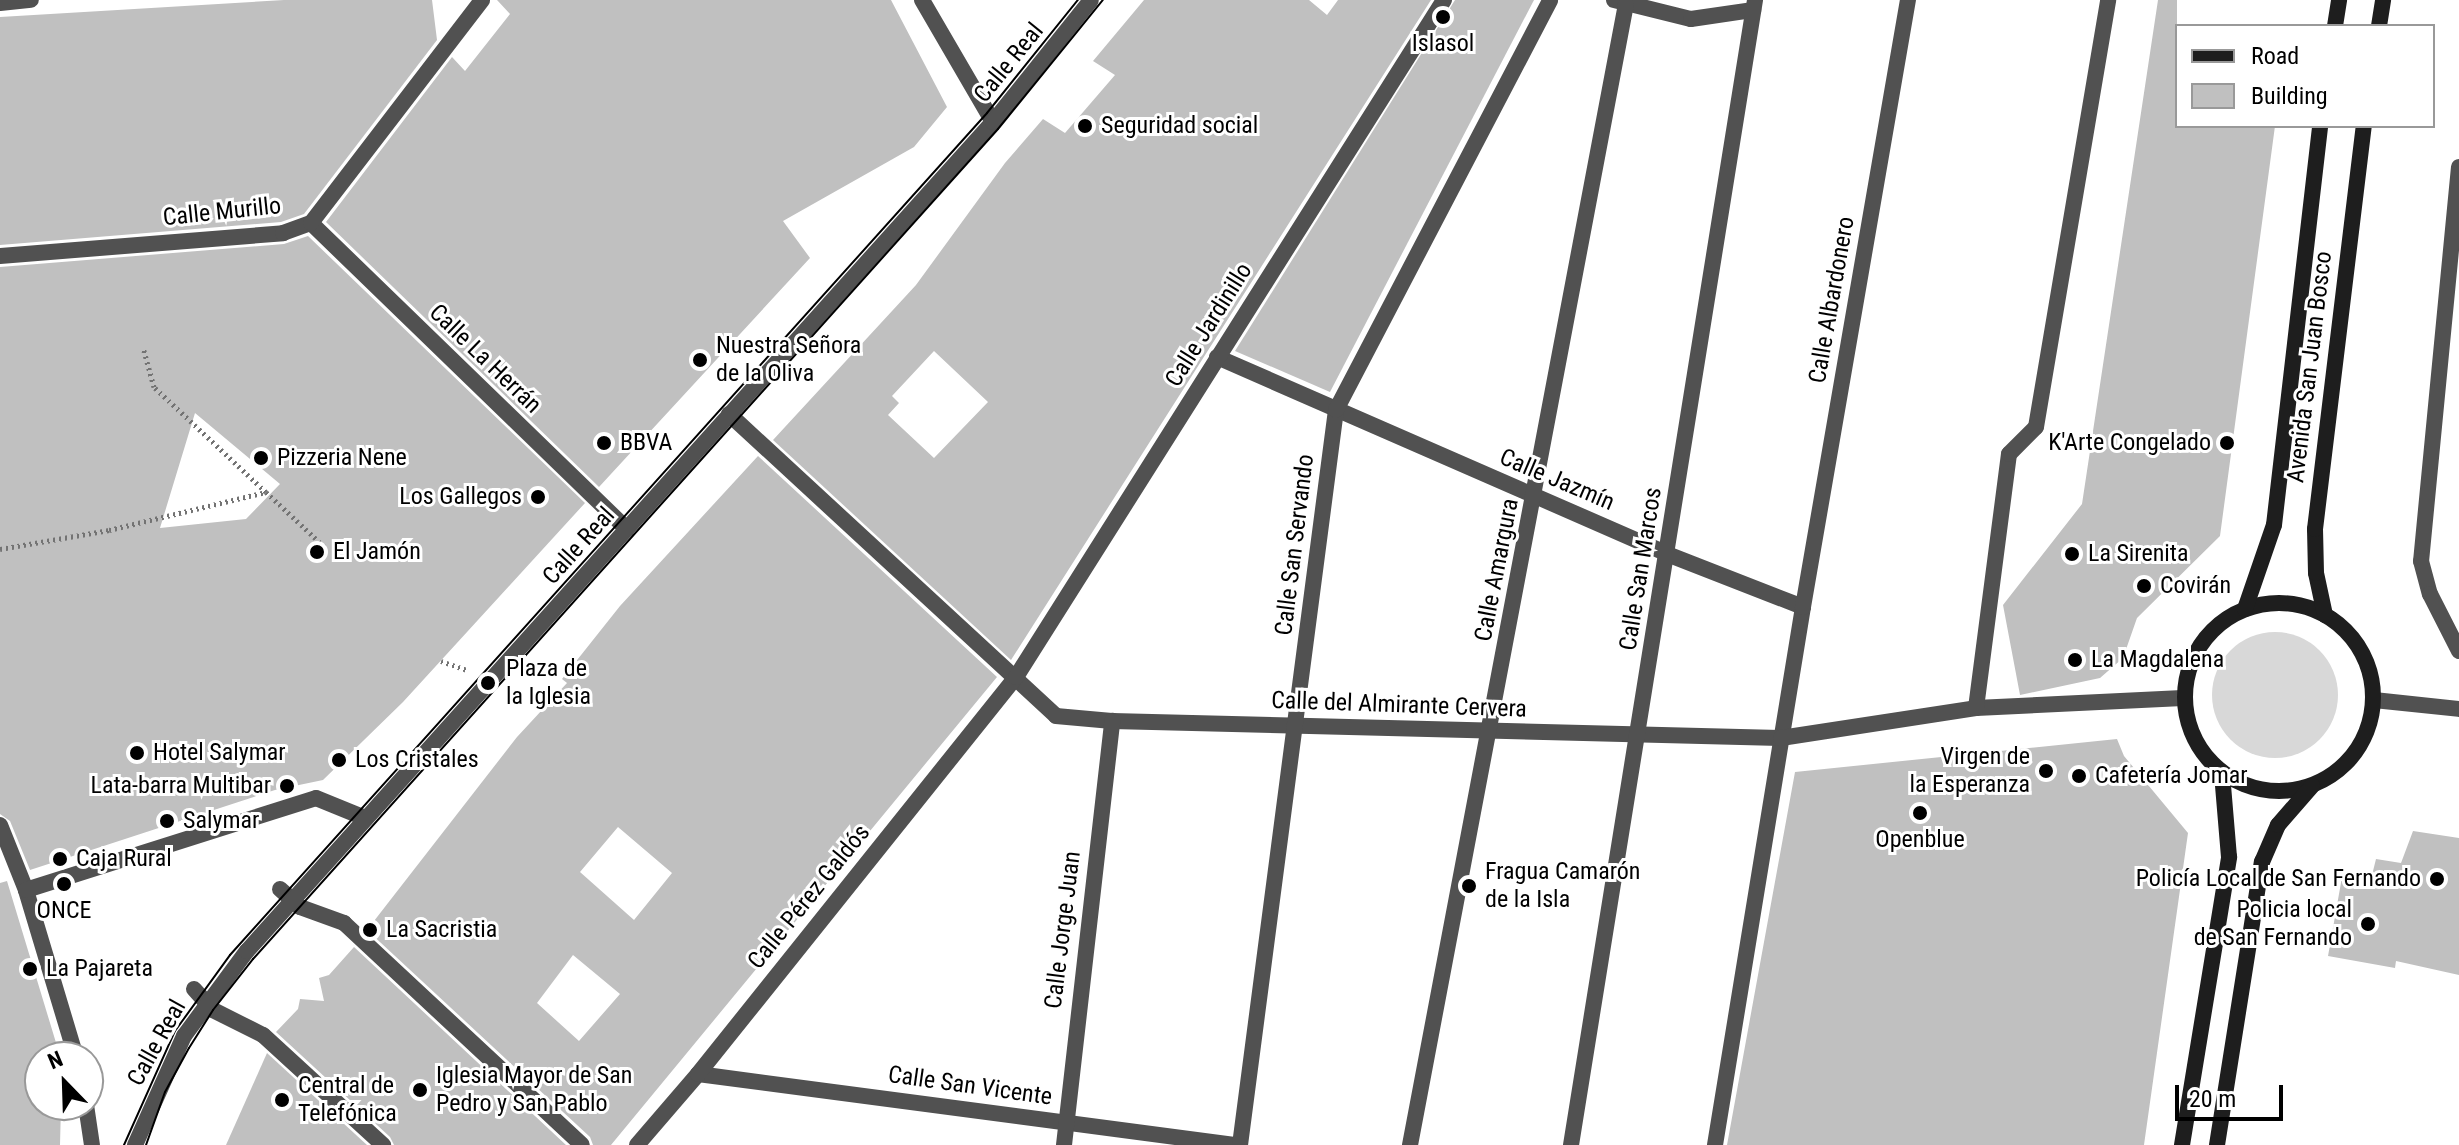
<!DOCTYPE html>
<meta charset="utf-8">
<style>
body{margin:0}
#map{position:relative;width:2459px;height:1145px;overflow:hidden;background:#fff;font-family:"Roboto Condensed",sans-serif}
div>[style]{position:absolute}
.green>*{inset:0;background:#d8d8d8}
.round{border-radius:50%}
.building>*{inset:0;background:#c0c0c0}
.path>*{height:5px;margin-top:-2.5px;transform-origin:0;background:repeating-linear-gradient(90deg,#737373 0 2px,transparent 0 6px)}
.lane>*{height:16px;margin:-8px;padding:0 8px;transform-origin:8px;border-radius:8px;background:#515151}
.street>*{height:16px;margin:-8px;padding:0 8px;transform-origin:8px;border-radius:8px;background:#515151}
.secondary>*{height:16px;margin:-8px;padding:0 8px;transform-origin:8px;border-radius:8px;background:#1e1e1e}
.secondary>.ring{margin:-8px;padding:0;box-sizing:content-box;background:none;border:16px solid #1e1e1e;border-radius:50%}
.tram>*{height:2px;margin:-1px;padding:0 1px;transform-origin:1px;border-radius:1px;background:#000}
.dots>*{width:22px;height:22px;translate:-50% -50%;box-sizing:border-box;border:4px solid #fff;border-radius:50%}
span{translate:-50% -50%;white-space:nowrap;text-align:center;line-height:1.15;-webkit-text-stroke:6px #fff;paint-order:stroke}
.poi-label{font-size:24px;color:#000}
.left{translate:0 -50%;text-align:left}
.right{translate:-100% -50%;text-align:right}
.street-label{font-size:24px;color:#000}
.legend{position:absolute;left:2175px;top:24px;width:260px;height:104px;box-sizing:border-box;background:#fff;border:2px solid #999;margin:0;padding:10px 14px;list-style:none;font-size:24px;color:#000}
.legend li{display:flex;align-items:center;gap:16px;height:40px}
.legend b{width:40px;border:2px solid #999}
.north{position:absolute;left:24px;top:1041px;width:80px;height:80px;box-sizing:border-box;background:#fff;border:2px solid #999;border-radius:50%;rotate:337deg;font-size:22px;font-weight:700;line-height:32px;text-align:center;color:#000}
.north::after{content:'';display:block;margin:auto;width:28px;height:36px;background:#000;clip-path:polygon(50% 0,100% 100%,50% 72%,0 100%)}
.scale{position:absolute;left:2175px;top:1085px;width:108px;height:36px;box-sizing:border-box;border:4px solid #000;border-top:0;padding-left:10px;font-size:24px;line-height:28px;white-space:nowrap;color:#000;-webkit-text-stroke:6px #fff;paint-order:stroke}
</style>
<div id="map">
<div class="green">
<i class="round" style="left:2212px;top:632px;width:126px;height:126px"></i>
</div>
<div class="building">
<i style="clip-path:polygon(284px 0,432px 0,437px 40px,304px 214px,281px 222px,0 245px,0 17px)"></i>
<i style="clip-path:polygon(497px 0,891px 0,947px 107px,914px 147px,783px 221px,810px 258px,599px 487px,326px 222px,452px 57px,465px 71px,510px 14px)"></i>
<i style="clip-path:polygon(evenodd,1144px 0,1309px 0,1327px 15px,1338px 0,1431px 0,1011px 660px,773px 440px,916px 285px,1005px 163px,1043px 119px,1065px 133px,1115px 75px,1093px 61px,1144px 0,934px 351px,988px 402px,934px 458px,888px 415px,899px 403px,892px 396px,934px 351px)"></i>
<i style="clip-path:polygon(1455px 0,1534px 0,1330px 392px,1235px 351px)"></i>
<i style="clip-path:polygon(2158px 0,2177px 0,2177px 126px,2275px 126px,2220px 536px,2137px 618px,2123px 658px,2100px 678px,2020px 695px,2003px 605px,2082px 504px)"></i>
<i style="clip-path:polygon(evenodd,308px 236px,585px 503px,403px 702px,323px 780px,275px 790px,30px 870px,10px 821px,0 814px,0 267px,284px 244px,308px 236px,195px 413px,280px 484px,246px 519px,160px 528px,195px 413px)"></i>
<i style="clip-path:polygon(evenodd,758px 456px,997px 677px,611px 1145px,593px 1145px,590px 1137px,367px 930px,517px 737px,567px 683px,562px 679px,620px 606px,758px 456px,618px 827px,672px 873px,634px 920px,580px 872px,618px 827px,758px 456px,573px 955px,620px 994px,579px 1041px,537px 1003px,573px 955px)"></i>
<i style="clip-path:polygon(2117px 739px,2124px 756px,2188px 833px,2144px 1145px,1727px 1145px,1795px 772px)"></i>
<i style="clip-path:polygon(2413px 831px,2459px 838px,2459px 975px,2396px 961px,2395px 968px,2328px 956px,2342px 877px,2370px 883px,2376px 859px,2401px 863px)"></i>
<i style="clip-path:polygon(7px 881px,57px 1046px,58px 1057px,40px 1057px,40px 1105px,61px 1105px,60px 1145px,0 1145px,0 883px)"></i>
<i style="clip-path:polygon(354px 947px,566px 1145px,394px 1145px,390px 1137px,276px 1032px,298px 1009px,300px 999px,324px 1001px,319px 978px,329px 975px)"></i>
<i style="clip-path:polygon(267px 1053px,367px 1145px,226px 1145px)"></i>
</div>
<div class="path">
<i style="left:266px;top:492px;width:83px;rotate:43.1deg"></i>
<i style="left:0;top:549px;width:111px;rotate:-9.9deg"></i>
<i style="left:109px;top:530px;width:162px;rotate:-13.6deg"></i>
<i style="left:266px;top:492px;width:154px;rotate:-136.8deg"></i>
<i style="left:154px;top:387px;width:41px;rotate:-105.4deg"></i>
<i style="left:441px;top:661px;width:28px;rotate:19deg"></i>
</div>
<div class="lane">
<i style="left:2459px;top:167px;width:396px;rotate:95.5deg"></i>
<i style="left:2421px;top:561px;width:34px;rotate:75deg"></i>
<i style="left:2430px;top:594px;width:64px;rotate:63deg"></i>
</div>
<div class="street">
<i style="left:922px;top:0;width:141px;rotate:59.8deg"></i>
<i style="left:1614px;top:0;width:79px;rotate:13.9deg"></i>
<i style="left:1691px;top:19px;width:63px;rotate:-8.3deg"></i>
<i style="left:0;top:3px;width:31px;rotate:-6deg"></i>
<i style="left:311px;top:223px;width:440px;rotate:44.1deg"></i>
<i style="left:0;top:256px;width:284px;rotate:-4.6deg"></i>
<i style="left:283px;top:233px;width:30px;rotate:-20deg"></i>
<i style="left:311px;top:223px;width:281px;rotate:-52.5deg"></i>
<i style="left:1217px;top:357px;width:491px;rotate:23.6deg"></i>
<i style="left:1667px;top:554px;width:146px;rotate:21.3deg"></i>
<i style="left:1803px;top:607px;width:545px;rotate:99.29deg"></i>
<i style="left:729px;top:414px;width:445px;rotate:42.7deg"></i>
<i style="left:1056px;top:716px;width:56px;rotate:5.1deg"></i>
<i style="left:1112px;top:721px;width:669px;rotate:1.46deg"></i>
<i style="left:1781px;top:738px;width:197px;rotate:-8.7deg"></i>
<i style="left:1976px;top:708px;width:207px;rotate:-2.8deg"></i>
<i style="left:1803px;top:607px;width:616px;rotate:-80.19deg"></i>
<i style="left:2374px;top:700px;width:85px;rotate:6deg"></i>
<i style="left:1976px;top:708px;width:256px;rotate:-82.6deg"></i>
<i style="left:2009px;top:454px;width:38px;rotate:-45deg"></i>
<i style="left:2036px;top:427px;width:433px;rotate:-80.4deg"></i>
<i style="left:0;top:825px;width:70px;rotate:68.2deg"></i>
<i style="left:280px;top:889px;width:27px;rotate:42deg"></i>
<i style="left:300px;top:907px;width:47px;rotate:20deg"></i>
<i style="left:344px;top:923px;width:325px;rotate:43deg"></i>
<i style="left:194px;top:989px;width:28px;rotate:48deg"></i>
<i style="left:213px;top:1010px;width:56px;rotate:26.6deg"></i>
<i style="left:263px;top:1035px;width:163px;rotate:42.5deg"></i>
<i style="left:76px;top:1057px;width:174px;rotate:-106.7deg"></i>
<i style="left:26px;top:890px;width:304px;rotate:-17.6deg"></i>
<i style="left:316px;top:798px;width:53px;rotate:22.2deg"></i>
<i style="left:698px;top:1074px;width:543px;rotate:7.52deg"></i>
<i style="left:86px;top:1105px;width:40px;rotate:81.5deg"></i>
<i style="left:135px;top:1145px;width:120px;rotate:-65.8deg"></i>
<i style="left:184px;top:1036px;width:106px;rotate:-53.5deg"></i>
<i style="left:247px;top:951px;width:1115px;rotate:-48.02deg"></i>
<i style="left:993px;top:122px;width:156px;rotate:-51.2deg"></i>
<i style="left:637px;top:1145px;width:94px;rotate:-49.3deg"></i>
<i style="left:698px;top:1074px;width:509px;rotate:-51.31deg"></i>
<i style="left:1016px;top:677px;width:801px;rotate:-57.7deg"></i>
<i style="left:1064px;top:1145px;width:427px;rotate:-83.5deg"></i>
<i style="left:1240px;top:1145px;width:741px;rotate:-82.56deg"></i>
<i style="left:1336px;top:410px;width:462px;rotate:-62.4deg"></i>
<i style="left:1410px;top:1145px;width:1161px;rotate:-79.28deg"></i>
<i style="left:1571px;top:1145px;width:1160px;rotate:-80.87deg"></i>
</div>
<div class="secondary">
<i style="left:2335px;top:26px;width:26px;rotate:-81deg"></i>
<i style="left:2379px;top:26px;width:26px;rotate:-81deg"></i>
<i class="ring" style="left:2185px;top:603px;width:172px;height:172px"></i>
<i style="left:2245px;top:609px;width:89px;rotate:-71deg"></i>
<i style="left:2274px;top:525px;width:402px;rotate:-83.4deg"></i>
<i style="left:2325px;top:615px;width:43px;rotate:-102.1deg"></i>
<i style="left:2316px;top:573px;width:44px;rotate:-91.3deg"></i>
<i style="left:2315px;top:529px;width:406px;rotate:-83.1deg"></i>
<i style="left:2182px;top:1145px;width:292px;rotate:-80.7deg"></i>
<i style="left:2229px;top:857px;width:83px;rotate:-94.8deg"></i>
<i style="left:2217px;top:1145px;width:287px;rotate:-81deg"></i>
<i style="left:2262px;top:862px;width:40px;rotate:-66.6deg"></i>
<i style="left:2278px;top:825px;width:52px;rotate:-48.9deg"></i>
</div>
<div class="tram">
<i style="left:124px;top:1145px;width:125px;rotate:-65.9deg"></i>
<i style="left:175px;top:1031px;width:94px;rotate:-54.1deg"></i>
<i style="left:230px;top:955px;width:1132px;rotate:-48.04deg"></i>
<i style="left:987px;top:113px;width:145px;rotate:-51.2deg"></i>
<i style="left:146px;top:1145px;width:56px;rotate:-70.3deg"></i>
<i style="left:165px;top:1092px;width:50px;rotate:-61.4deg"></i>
<i style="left:189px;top:1048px;width:45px;rotate:-57.7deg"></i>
<i style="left:213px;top:1010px;width:65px;rotate:-51.9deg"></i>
<i style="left:253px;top:959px;width:1115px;rotate:-48.09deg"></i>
<i style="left:998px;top:129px;width:166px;rotate:-50.9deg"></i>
</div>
<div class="dots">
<i style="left:1443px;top:17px;background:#000"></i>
<i style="left:1085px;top:126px;background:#000"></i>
<i style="left:700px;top:360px;background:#000"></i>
<i style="left:604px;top:443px;background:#000"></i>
<i style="left:2227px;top:443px;background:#000"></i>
<i style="left:261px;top:458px;background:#000"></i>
<i style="left:538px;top:497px;background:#000"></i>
<i style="left:317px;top:552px;background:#000"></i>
<i style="left:2072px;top:554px;background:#000"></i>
<i style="left:2144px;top:586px;background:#000"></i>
<i style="left:2075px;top:660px;background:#000"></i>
<i style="left:488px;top:683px;background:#000"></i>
<i style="left:137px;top:753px;background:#000"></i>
<i style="left:339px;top:760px;background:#000"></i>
<i style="left:2046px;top:771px;background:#000"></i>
<i style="left:2079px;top:776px;background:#000"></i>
<i style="left:287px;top:786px;background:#000"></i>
<i style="left:1920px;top:813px;background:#000"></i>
<i style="left:167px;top:821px;background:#000"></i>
<i style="left:60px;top:859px;background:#000"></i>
<i style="left:2437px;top:879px;background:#000"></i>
<i style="left:64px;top:884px;background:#000"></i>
<i style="left:1469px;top:886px;background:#000"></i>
<i style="left:2368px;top:924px;background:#000"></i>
<i style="left:370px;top:930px;background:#000"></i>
<i style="left:30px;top:969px;background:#000"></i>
<i style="left:420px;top:1090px;background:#000"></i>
<i style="left:282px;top:1100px;background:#000"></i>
</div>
<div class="poi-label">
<span style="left:1443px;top:44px">Islasol</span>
<span class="left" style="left:1101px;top:126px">Seguridad social</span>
<span class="left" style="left:716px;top:360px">Nuestra Señora<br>de la Oliva</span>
<span class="left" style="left:620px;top:443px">BBVA</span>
<span class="right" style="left:2211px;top:443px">K'Arte Congelado</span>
<span class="left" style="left:277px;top:458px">Pizzeria Nene</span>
<span class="right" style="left:522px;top:497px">Los Gallegos</span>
<span class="left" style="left:333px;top:552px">El Jamón</span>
<span class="left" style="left:2088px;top:554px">La Sirenita</span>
<span class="left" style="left:2160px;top:586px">Covirán</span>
<span class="left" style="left:2091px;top:660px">La Magdalena</span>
<span class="left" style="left:506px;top:683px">Plaza de<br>la Iglesia</span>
<span class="left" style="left:153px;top:753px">Hotel Salymar</span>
<span class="right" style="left:2030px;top:771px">Virgen de<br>la Esperanza</span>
<span class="left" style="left:355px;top:760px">Los Cristales</span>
<span class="left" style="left:2095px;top:776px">Cafetería Jomar</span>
<span class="right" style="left:271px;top:786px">Lata-barra Multibar</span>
<span class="left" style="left:183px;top:821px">Salymar</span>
<span style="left:1920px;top:840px">Openblue</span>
<span class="left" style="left:76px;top:859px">Caja Rural</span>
<span class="left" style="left:1485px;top:886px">Fragua Camarón<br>de la Isla</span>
<span class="right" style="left:2421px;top:879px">Policía Local de San Fernando</span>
<span class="right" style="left:2352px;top:924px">Policia local<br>de San Fernando</span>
<span style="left:64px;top:911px">ONCE</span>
<span class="left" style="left:386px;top:930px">La Sacristia</span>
<span class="left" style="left:46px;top:969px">La Pajareta</span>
<span class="left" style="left:436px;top:1090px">Iglesia Mayor de San<br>Pedro y San Pablo</span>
<span class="left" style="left:298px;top:1100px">Central de<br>Telefónica</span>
</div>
<div class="street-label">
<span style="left:1009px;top:63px;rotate:-51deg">Calle Real</span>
<span style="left:222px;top:212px;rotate:-6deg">Calle Murillo</span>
<span style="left:1832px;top:300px;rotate:-80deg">Calle Albardonero</span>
<span style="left:1209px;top:325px;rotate:-58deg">Calle Jardinillo</span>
<span style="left:485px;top:359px;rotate:44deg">Calle La Herrán</span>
<span style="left:2310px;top:367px;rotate:-83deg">Avenida San Juan Bosco</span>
<span style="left:1557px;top:480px;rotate:23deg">Calle Jazmín</span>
<span style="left:1295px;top:545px;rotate:-83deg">Calle San Servando</span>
<span style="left:579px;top:546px;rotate:-48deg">Calle Real</span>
<span style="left:1641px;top:569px;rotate:-81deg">Calle San Marcos</span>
<span style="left:1497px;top:570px;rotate:-79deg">Calle Amargura</span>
<span style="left:1399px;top:705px;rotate:2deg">Calle del Almirante Cervera</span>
<span style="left:809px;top:897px;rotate:-51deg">Calle Pérez Galdós</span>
<span style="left:1063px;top:930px;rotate:-83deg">Calle Jorge Juan</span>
<span style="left:157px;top:1043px;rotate:-61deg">Calle Real</span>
<span style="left:970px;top:1086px;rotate:8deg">Calle San Vicente</span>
</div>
<ul class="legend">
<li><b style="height:10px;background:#1e1e1e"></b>Road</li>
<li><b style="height:22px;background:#c0c0c0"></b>Building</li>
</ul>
<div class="north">N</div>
<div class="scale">20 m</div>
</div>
